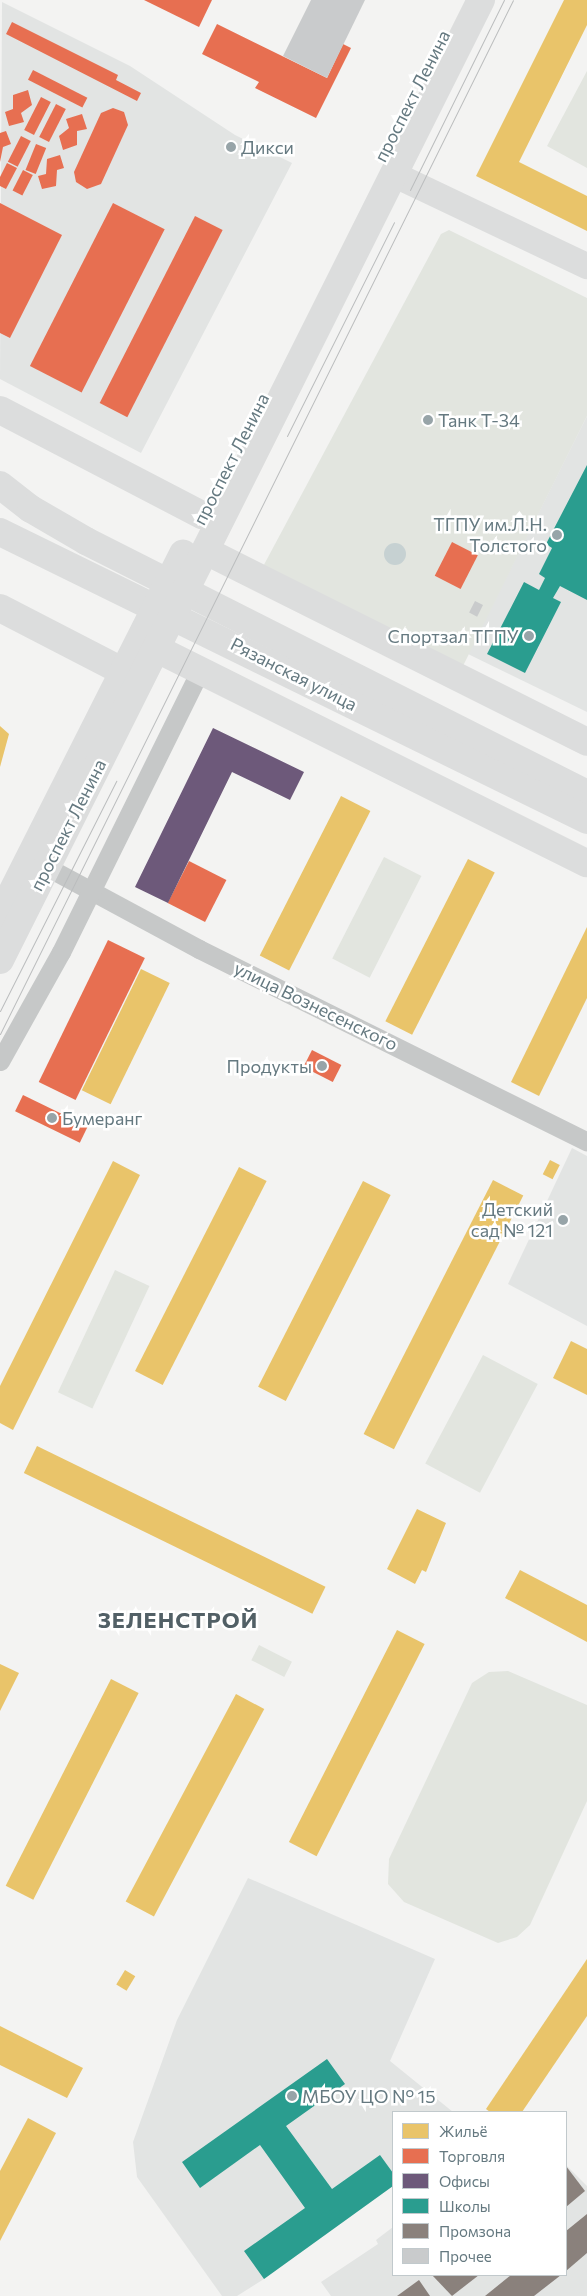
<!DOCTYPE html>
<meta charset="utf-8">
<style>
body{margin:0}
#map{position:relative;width:587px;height:2296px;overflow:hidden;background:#f3f3f2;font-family:Commissioner,sans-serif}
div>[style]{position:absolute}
.built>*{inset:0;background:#e2e4e3}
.green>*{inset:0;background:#e2e5df;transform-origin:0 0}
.water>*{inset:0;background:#c6d1d2}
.round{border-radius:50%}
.homes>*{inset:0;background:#e9c46a;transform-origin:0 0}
.shops>*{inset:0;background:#e76f51;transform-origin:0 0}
.offices>*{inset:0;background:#6d597a}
.schools>*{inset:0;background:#2a9d8f}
.industry>*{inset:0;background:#8a817c}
.building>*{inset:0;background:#c9cbcc;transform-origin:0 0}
.street>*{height:19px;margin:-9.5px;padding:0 9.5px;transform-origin:9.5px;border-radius:9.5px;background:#c6c8c8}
.secondary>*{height:26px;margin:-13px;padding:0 13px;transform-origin:13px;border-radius:13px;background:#dcdddd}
.primary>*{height:28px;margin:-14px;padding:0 14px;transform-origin:14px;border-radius:14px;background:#dcdddd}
.tram>*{height:1px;margin:-0.5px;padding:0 0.5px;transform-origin:0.5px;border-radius:0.5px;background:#bbbdbe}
.dots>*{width:14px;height:14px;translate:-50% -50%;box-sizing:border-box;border:2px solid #fff;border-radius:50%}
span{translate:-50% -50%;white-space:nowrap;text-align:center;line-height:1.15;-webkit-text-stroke:5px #fff;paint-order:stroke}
.street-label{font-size:18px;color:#657980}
.poi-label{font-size:18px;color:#657980}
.left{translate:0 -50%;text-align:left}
.right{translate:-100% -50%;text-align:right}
.district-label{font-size:22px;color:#526066;font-weight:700;letter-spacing:1px}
.legend{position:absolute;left:392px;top:2111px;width:175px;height:165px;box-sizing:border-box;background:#fff;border:1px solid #c1c9cc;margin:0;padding:6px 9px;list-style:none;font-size:15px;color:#657980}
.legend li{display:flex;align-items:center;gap:10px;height:25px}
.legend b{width:25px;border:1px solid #c1c9cc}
</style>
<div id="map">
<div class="built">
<i style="clip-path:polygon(2px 2px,130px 66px,235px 135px,292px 163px,141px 453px,0 379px)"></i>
<i style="clip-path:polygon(587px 416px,587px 712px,468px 654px)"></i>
<i style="clip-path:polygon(572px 1148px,587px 1156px,587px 1326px,508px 1284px)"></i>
<i style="clip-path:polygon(248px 1878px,435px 1959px,390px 2061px,453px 2112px,393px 2112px,393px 2186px,264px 2279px,237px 2296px,222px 2296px,137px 2177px,133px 2142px,177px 2020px)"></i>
<i style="clip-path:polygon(566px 2165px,587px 2186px,587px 2296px,331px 2296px,321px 2282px,378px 2244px,376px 2240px,393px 2227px,393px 2275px,566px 2275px)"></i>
</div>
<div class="green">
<i style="clip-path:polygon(587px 71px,587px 168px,547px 146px)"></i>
<i style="clip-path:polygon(449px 230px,587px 298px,587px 416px,459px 674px,259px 574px,441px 234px)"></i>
<i style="left:384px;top:857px;width:42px;height:114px;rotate:27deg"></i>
<i style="left:115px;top:1270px;width:38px;height:135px;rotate:25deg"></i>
<i style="left:483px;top:1355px;width:62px;height:123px;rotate:28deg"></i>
<i style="left:259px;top:1645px;width:37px;height:17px;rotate:27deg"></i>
<i style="clip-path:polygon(508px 1671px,587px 1705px,587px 1801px,530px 1925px,517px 1937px,498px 1943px,404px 1902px,388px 1884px,389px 1859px,472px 1683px,489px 1672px)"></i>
</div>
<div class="water">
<i class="round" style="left:384px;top:543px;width:22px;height:22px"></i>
</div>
<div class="homes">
<i style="clip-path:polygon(564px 0,587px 0,587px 25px,519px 162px,587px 196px,587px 231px,476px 176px)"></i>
<i style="clip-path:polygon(0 726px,9px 734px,0 767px)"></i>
<i style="left:341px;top:796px;width:33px;height:179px;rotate:27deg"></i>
<i style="left:468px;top:859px;width:30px;height:182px;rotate:27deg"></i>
<i style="clip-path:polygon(587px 927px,587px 998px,539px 1096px,511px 1082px)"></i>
<i style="left:141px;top:969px;width:32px;height:135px;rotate:26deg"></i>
<i style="left:550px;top:1160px;width:11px;height:16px;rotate:27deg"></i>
<i style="clip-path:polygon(113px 1161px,140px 1175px,13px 1430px,0 1423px,0 1386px)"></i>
<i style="left:239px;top:1167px;width:31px;height:229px;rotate:27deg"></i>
<i style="left:493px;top:1180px;width:34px;height:285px;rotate:27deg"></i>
<i style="left:363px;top:1181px;width:31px;height:231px;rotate:27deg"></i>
<i style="clip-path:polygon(571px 1341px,587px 1349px,587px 1395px,553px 1378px)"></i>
<i style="left:37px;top:1446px;width:321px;height:30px;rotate:26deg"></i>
<i style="clip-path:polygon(417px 1509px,446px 1523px,426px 1572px,422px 1570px,415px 1584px,387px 1569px)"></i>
<i style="clip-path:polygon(520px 1570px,587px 1605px,587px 1642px,505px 1598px)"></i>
<i style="left:397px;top:1630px;width:31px;height:238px;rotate:27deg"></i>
<i style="clip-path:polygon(0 1664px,19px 1673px,0 1711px)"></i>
<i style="left:111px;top:1679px;width:31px;height:232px;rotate:27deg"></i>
<i style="left:236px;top:1694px;width:32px;height:235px;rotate:28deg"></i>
<i style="clip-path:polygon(587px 1959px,587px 2016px,522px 2112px,490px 2112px,486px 2109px)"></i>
<i style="left:125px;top:1970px;width:12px;height:17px;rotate:31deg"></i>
<i style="clip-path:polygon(0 2026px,83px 2068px,67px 2098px,0 2065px)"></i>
<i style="clip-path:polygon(28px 2118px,56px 2133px,0 2241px,0 2171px)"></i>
</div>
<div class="shops">
<i style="clip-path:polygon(144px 0,212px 0,199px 27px)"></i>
<i style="clip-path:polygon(12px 22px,118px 75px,116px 80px,141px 93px,137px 101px,6px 34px)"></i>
<i style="clip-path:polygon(217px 24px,327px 78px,343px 44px,351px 48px,316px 118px,255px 88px,259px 82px,202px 54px)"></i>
<i style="left:33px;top:70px;width:61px;height:11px;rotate:27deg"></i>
<i style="clip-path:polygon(28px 90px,32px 105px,21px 113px,24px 122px,9px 126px,5px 112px,13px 109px,13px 95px)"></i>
<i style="left:41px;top:97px;width:11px;height:37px;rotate:27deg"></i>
<i style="left:56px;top:104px;width:11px;height:37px;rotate:27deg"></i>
<i style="clip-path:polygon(113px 108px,124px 112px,128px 125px,101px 184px,87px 189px,76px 182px,74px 172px,101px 113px)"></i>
<i style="clip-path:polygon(82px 114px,87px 129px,77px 131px,77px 145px,63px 150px,59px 136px,69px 128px,66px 119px)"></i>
<i style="clip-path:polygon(6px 131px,11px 144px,3px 147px,0 162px,0 133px)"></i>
<i style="left:21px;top:136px;width:11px;height:29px;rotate:27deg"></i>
<i style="left:36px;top:144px;width:11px;height:28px;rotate:22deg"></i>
<i style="clip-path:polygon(60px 155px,64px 168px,57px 170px,56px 186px,42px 189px,38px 176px,46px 174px,47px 159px)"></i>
<i style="clip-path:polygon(7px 163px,17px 168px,6px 189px,0 186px,0 177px)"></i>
<i style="left:23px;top:170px;width:11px;height:23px;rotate:27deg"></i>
<i style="clip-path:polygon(0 203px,62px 235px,10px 338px,0 333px)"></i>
<i style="left:113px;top:203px;width:58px;height:183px;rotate:27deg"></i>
<i style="left:195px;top:216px;width:31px;height:210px;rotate:27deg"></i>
<i style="left:452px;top:542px;width:29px;height:38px;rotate:27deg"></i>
<i style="left:189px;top:861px;width:42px;height:47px;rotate:27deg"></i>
<i style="left:108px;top:940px;width:41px;height:158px;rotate:26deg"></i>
<i style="left:312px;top:1050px;width:33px;height:19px;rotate:27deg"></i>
<i style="left:23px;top:1095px;width:72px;height:18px;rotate:26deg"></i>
</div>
<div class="offices">
<i style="clip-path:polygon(213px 728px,304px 772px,290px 800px,232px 772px,168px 903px,135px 887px)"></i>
</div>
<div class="schools">
<i style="clip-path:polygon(587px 465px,587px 600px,560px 586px,553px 598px,561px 602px,525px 673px,487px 654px,524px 582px,539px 590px,545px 578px,539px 574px,552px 548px,546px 544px)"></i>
<i style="clip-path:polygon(327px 2059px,345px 2084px,286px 2126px,332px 2189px,380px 2155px,393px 2173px,393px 2186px,264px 2279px,244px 2251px,305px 2208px,260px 2145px,200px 2188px,182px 2162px)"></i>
</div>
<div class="industry">
<i style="clip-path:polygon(566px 2166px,585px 2191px,566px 2207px)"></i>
<i style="clip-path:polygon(587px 2214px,587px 2253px,566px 2271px,566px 2231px)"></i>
<i style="clip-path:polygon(432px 2275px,479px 2275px,452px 2296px)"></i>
<i style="clip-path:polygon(511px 2275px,561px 2275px,534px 2296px,485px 2296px)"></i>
<i style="clip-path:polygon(419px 2280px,430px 2296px,397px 2296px)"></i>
</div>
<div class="building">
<i style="clip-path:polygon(311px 0,365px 0,327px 78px,283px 56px)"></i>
<i style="left:475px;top:601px;width:9px;height:13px;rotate:27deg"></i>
</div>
<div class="street">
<i style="left:47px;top:867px;width:173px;rotate:28.3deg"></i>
<i style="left:199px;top:949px;width:433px;rotate:26.4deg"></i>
<i style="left:0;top:1061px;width:125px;rotate:-60.8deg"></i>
<i style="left:61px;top:952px;width:313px;rotate:-63.7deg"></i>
</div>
<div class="secondary">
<i style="left:393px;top:174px;width:215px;rotate:25.4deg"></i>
</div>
<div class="primary">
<i style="left:0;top:410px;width:228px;rotate:27.5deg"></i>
<i style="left:0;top:485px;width:39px;rotate:38deg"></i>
<i style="left:31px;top:509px;width:64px;rotate:30.2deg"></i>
<i style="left:86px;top:541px;width:561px;rotate:26.79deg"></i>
<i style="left:0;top:532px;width:654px;rotate:26.13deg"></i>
<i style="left:206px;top:551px;width:426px;rotate:26.6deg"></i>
<i style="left:0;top:608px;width:140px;rotate:27.3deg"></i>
<i style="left:157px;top:649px;width:480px;rotate:26.5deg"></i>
<i style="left:0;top:916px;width:406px;rotate:-63.2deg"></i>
<i style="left:0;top:960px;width:1074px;rotate:-63.39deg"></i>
</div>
<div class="tram">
<i style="left:410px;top:190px;width:212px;rotate:-63.7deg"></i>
<i style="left:287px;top:436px;width:239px;rotate:-63.4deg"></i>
<i style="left:0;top:1011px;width:258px;rotate:-63.2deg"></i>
<i style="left:0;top:1034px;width:1154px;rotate:-63.61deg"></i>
</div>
<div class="dots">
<i style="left:231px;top:147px;background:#97a4a8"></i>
<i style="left:428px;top:420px;background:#97a4a8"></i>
<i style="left:557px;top:535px;background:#97a4a8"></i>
<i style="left:529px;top:636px;background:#97a4a8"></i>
<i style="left:322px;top:1066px;background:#97a4a8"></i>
<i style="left:52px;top:1118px;background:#97a4a8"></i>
<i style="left:563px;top:1220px;background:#97a4a8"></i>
<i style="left:292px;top:2096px;background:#97a4a8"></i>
</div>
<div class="street-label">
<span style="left:412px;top:96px;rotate:-63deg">проспект Ленина</span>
<span style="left:231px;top:459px;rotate:-63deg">проспект Ленина</span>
<span style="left:294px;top:674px;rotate:27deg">Рязанская улица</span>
<span style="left:68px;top:825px;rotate:-63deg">проспект Ленина</span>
<span style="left:316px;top:1006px;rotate:26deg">улица Вознесенского</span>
</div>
<div class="poi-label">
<span class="left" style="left:241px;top:147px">Дикси</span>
<span class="left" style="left:438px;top:420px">Танк Т-34</span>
<span class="right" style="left:547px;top:535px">ТГПУ им.Л.Н.<br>Толстого</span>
<span class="right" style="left:519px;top:636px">Спортзал ТГПУ</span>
<span class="right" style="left:312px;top:1066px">Продукты</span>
<span class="left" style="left:62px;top:1118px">Бумеранг</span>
<span class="right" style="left:553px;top:1220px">Детский<br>сад № 121</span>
<span class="left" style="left:302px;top:2096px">МБОУ ЦО N° 15</span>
</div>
<div class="district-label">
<span style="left:178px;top:1620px">ЗЕЛЕНСТРОЙ</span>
</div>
<ul class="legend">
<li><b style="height:14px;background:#e9c46a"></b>Жильё</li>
<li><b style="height:14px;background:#e76f51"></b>Торговля</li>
<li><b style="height:14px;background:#6d597a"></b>Офисы</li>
<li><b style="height:14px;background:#2a9d8f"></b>Школы</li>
<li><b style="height:14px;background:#8a817c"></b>Промзона</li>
<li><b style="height:14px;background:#c9cbcc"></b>Прочее</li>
</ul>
</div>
